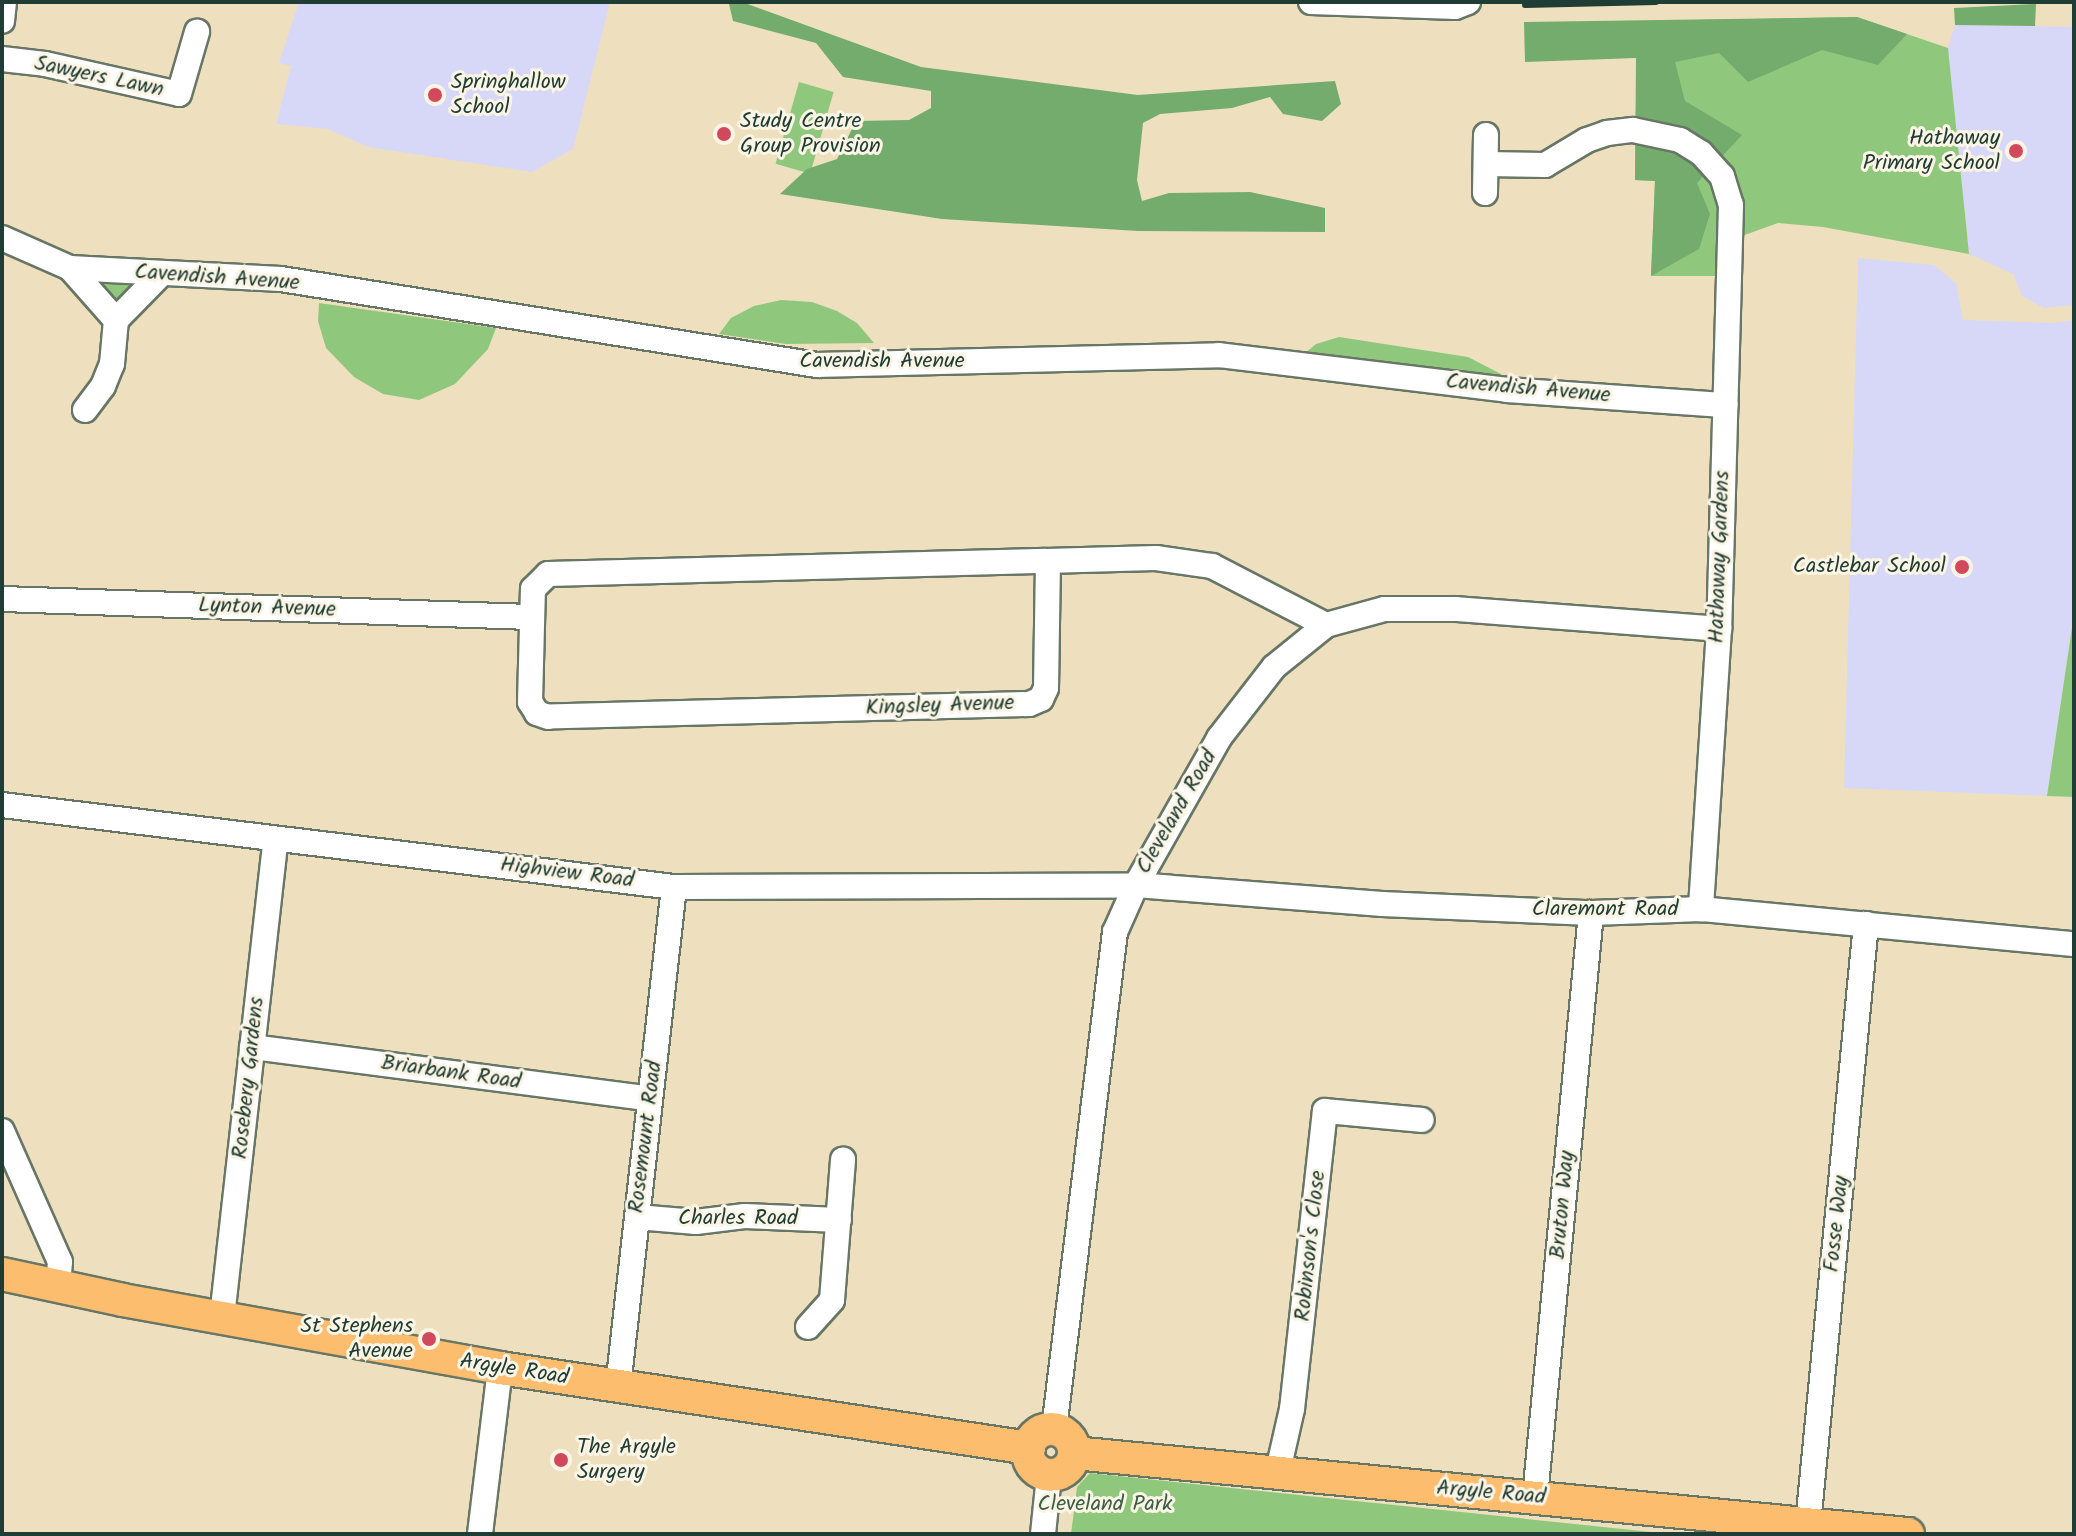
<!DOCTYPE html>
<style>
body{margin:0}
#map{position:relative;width:2076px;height:1536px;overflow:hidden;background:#eee0bf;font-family:Kalam,sans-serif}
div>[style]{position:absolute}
.built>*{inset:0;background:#d7d7f8}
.green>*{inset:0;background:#8fc87c;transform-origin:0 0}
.forest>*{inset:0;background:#73ac6c}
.roads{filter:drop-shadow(2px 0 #677665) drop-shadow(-2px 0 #677665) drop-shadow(0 2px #677665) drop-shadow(0 -2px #677665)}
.minor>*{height:24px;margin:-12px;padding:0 12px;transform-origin:12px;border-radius:12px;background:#fff}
.major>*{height:32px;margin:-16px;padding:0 16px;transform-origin:16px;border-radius:16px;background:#fcbd6f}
.major>.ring{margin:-16px;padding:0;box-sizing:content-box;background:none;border:32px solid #fcbd6f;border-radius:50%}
.rail>*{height:6px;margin:-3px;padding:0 3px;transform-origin:3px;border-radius:3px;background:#1f3d34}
.dots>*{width:22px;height:22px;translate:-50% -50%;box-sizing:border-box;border:4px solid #fcf5e5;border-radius:50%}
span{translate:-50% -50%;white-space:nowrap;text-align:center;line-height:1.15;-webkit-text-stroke:6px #fcf5e5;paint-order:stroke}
.street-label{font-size:22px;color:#1f3d34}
.poi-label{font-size:22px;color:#1f3d34}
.left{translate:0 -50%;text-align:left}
.right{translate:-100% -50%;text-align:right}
.park-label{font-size:22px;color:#3b6046}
.frame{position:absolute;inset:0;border:4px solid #1f3d34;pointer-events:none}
</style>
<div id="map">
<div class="built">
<i style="clip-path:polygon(299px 2px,610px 2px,573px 149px,532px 172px,368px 147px,328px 129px,276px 124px,291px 66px,279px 63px)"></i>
<i style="clip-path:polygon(1955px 25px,2074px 27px,2074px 305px,2044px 308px,2022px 296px,2013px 274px,1969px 254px,1948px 48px)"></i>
<i style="clip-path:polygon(1858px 258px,1934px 265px,1956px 283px,1963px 320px,2054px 323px,2074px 320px,2074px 614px,2047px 796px,1844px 788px)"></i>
</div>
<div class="green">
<i style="clip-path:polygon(1857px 17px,1948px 48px,1969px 254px,1823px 227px,1778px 223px,1717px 245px,1715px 276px,1651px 276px,1655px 181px,1635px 180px,1637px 21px)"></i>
<i style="left:799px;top:82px;width:36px;height:85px;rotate:16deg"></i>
<i style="clip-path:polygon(94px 279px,135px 281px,137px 286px,123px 300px,115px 301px)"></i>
<i style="clip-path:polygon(781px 300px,812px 302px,837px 311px,857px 323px,874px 343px,786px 344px,719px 334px,731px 318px,754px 306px)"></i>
<i style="clip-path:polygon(319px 303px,496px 328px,488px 349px,455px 384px,419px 400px,383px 394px,354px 377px,326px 348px,318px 321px)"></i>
<i style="clip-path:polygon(1339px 337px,1468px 357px,1501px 374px,1503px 380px,1304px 354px,1316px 344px)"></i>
<i style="clip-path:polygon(2074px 614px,2074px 797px,2047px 796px)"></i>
<i style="clip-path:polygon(1090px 1473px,1670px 1534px,1071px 1534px,1077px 1487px)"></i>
</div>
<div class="forest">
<i style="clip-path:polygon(742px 2px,921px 67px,1138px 95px,1335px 81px,1341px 104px,1322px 121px,1283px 114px,1270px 97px,1232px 108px,1160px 114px,1143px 123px,1137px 180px,1142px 201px,1169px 193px,1250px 192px,1325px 208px,1325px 232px,1138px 231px,942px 219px,780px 194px,807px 169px,837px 159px,856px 121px,909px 120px,931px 108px,931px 91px,843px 77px,816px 43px,733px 21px,729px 4px)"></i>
<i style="clip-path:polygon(2036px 4px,2035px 26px,1955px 25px,1954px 8px)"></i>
<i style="clip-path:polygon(1857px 17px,1907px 34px,1878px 65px,1822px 50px,1748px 82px,1719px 53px,1675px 62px,1685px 101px,1742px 135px,1697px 183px,1710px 214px,1699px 249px,1651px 276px,1655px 181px,1635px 180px,1636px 58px,1525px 62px,1524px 22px)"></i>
</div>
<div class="roads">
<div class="minor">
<i style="left:1311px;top:2px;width:144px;rotate:2deg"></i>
<i style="left:1455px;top:7px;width:14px;rotate:-21deg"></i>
<i style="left:2px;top:21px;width:19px;rotate:-84deg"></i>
<i style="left:2px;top:59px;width:43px;rotate:6.6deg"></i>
<i style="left:45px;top:64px;width:137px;rotate:12.6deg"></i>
<i style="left:179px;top:94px;width:65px;rotate:-73.8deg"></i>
<i style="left:1486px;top:164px;width:59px;rotate:1deg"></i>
<i style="left:1545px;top:165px;width:49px;rotate:-30.8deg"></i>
<i style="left:1587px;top:140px;width:21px;rotate:-19deg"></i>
<i style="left:1607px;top:133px;width:26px;rotate:-7deg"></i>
<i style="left:1633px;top:130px;width:48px;rotate:12deg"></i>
<i style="left:1680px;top:140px;width:25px;rotate:32deg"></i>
<i style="left:1701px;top:153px;width:31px;rotate:48deg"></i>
<i style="left:1722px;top:176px;width:30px;rotate:73deg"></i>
<i style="left:1731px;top:205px;width:424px;rotate:91.6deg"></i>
<i style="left:1719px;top:629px;width:281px;rotate:93.7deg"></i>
<i style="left:1485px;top:193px;width:58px;rotate:-89deg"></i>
<i style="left:2px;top:238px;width:74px;rotate:23.8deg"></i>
<i style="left:70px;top:268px;width:211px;rotate:3deg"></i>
<i style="left:281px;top:279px;width:543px;rotate:9.12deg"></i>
<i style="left:817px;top:365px;width:402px;rotate:-1.4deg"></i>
<i style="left:1219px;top:355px;width:291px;rotate:6.9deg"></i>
<i style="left:1508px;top:390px;width:218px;rotate:4deg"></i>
<i style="left:70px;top:268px;width:69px;rotate:48.5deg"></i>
<i style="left:85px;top:410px;width:30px;rotate:-53deg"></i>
<i style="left:103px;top:386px;width:24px;rotate:-68deg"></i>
<i style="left:112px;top:364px;width:44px;rotate:-84.8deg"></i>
<i style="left:116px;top:320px;width:63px;rotate:-45.6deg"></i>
<i style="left:1048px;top:561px;width:127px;rotate:90.9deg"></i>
<i style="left:1046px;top:688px;width:12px;rotate:114deg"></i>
<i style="left:1041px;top:699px;width:13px;rotate:157deg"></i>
<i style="left:1029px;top:704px;width:481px;rotate:178.5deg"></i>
<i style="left:548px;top:717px;width:12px;rotate:-160deg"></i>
<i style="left:537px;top:713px;width:13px;rotate:-122deg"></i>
<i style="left:530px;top:702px;width:113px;rotate:-88.5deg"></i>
<i style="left:533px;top:589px;width:21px;rotate:-45deg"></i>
<i style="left:548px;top:574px;width:608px;rotate:-1.51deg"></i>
<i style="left:1156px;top:558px;width:57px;rotate:8.1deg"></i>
<i style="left:1212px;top:566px;width:128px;rotate:27.4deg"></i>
<i style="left:2px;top:599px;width:530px;rotate:1.95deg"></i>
<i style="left:2px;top:805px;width:677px;rotate:6.96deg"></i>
<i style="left:674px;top:887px;width:462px;rotate:-0.2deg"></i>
<i style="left:1136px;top:885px;width:247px;rotate:4.4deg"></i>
<i style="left:1382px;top:904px;width:209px;rotate:2.5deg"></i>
<i style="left:1591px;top:913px;width:110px;rotate:-2.1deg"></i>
<i style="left:1701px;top:909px;width:375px;rotate:5.4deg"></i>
<i style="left:252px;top:1047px;width:401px;rotate:7.4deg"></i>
<i style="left:2px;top:1131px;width:143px;rotate:66.1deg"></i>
<i style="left:60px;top:1262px;width:25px;rotate:95deg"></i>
<i style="left:637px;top:1217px;width:59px;rotate:4.8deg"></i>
<i style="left:696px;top:1222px;width:49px;rotate:-7deg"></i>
<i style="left:745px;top:1216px;width:94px;rotate:2.4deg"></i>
<i style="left:222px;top:1317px;width:481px;rotate:-83.6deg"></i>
<i style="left:808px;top:1327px;width:36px;rotate:-48deg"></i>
<i style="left:832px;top:1300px;width:141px;rotate:-85.5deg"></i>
<i style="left:618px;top:1387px;width:503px;rotate:-83.61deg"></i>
<i style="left:1054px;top:1429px;width:501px;rotate:-83deg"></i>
<i style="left:1115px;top:932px;width:51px;rotate:-65.9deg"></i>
<i style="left:1136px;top:885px;width:169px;rotate:-60.5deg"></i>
<i style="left:1219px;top:738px;width:90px;rotate:-52.2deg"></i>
<i style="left:1274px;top:667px;width:67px;rotate:-38.9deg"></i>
<i style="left:1326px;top:625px;width:60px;rotate:-15.4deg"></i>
<i style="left:1384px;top:609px;width:72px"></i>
<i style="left:1456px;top:609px;width:264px;rotate:4.3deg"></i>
<i style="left:1277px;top:1475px;width:68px;rotate:-77.2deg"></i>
<i style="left:1292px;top:1409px;width:300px;rotate:-83.7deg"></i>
<i style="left:1325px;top:1111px;width:97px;rotate:5.3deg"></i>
<i style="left:1535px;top:1497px;width:587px;rotate:-84.52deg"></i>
<i style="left:1808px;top:1524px;width:603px;rotate:-84.48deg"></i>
<i style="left:480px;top:1534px;width:167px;rotate:-83.1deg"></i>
<i style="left:1043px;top:1534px;width:58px;rotate:-84.1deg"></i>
</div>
<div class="major">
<i style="left:2px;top:1274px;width:124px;rotate:12.1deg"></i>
<i style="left:123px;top:1300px;width:383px;rotate:10.2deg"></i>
<i style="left:500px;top:1368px;width:535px;rotate:8.6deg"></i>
<i class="ring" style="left:1028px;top:1429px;width:14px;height:14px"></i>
<i style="left:1074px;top:1453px;width:838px;rotate:5.55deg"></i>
</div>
</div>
<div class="rail">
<i style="left:1525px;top:5px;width:131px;rotate:-1.3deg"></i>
</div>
<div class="dots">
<i style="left:435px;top:95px;background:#d1495b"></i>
<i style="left:724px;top:134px;background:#d1495b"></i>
<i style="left:2016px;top:151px;background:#d1495b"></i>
<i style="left:1962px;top:567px;background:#d1495b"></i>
<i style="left:429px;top:1339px;background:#d1495b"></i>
<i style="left:561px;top:1460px;background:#d1495b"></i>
</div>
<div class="street-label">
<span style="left:99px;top:77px;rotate:12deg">Sawyers Lawn</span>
<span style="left:217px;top:278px;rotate:4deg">Cavendish Avenue</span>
<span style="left:882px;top:362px">Cavendish Avenue</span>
<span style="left:1528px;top:389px;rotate:5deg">Cavendish Avenue</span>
<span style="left:1720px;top:557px;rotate:-88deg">Hathaway Gardens</span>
<span style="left:267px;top:608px;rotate:2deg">Lynton Avenue</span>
<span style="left:940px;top:706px;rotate:-2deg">Kingsley Avenue</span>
<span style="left:1177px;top:812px;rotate:-60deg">Cleveland Road</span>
<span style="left:567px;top:873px;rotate:7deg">Highview Road</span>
<span style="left:1605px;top:910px">Claremont Road</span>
<span style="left:451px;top:1073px;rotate:8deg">Briarbank Road</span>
<span style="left:249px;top:1078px;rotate:-84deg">Rosebery Gardens</span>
<span style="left:646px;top:1137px;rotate:-83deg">Rosemount Road</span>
<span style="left:1563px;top:1205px;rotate:-85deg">Bruton Way</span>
<span style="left:738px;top:1219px">Charles Road</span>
<span style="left:1837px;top:1224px;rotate:-84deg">Fosse Way</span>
<span style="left:1311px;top:1246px;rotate:-84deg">Robinson's Close</span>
<span style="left:514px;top:1370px;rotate:9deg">Argyle Road</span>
<span style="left:1491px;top:1493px;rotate:5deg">Argyle Road</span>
</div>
<div class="poi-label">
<span class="left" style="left:451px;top:95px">Springhallow<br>School</span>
<span class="left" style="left:740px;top:134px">Study Centre<br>Group Provision</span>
<span class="right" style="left:2000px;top:151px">Hathaway<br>Primary School</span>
<span class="right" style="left:1946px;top:567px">Castlebar School</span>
<span class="right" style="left:413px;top:1339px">St Stephens<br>Avenue</span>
<span class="left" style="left:577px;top:1460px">The Argyle<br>Surgery</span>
</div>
<div class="park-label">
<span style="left:1105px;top:1505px">Cleveland Park</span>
</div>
<div class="frame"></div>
</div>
